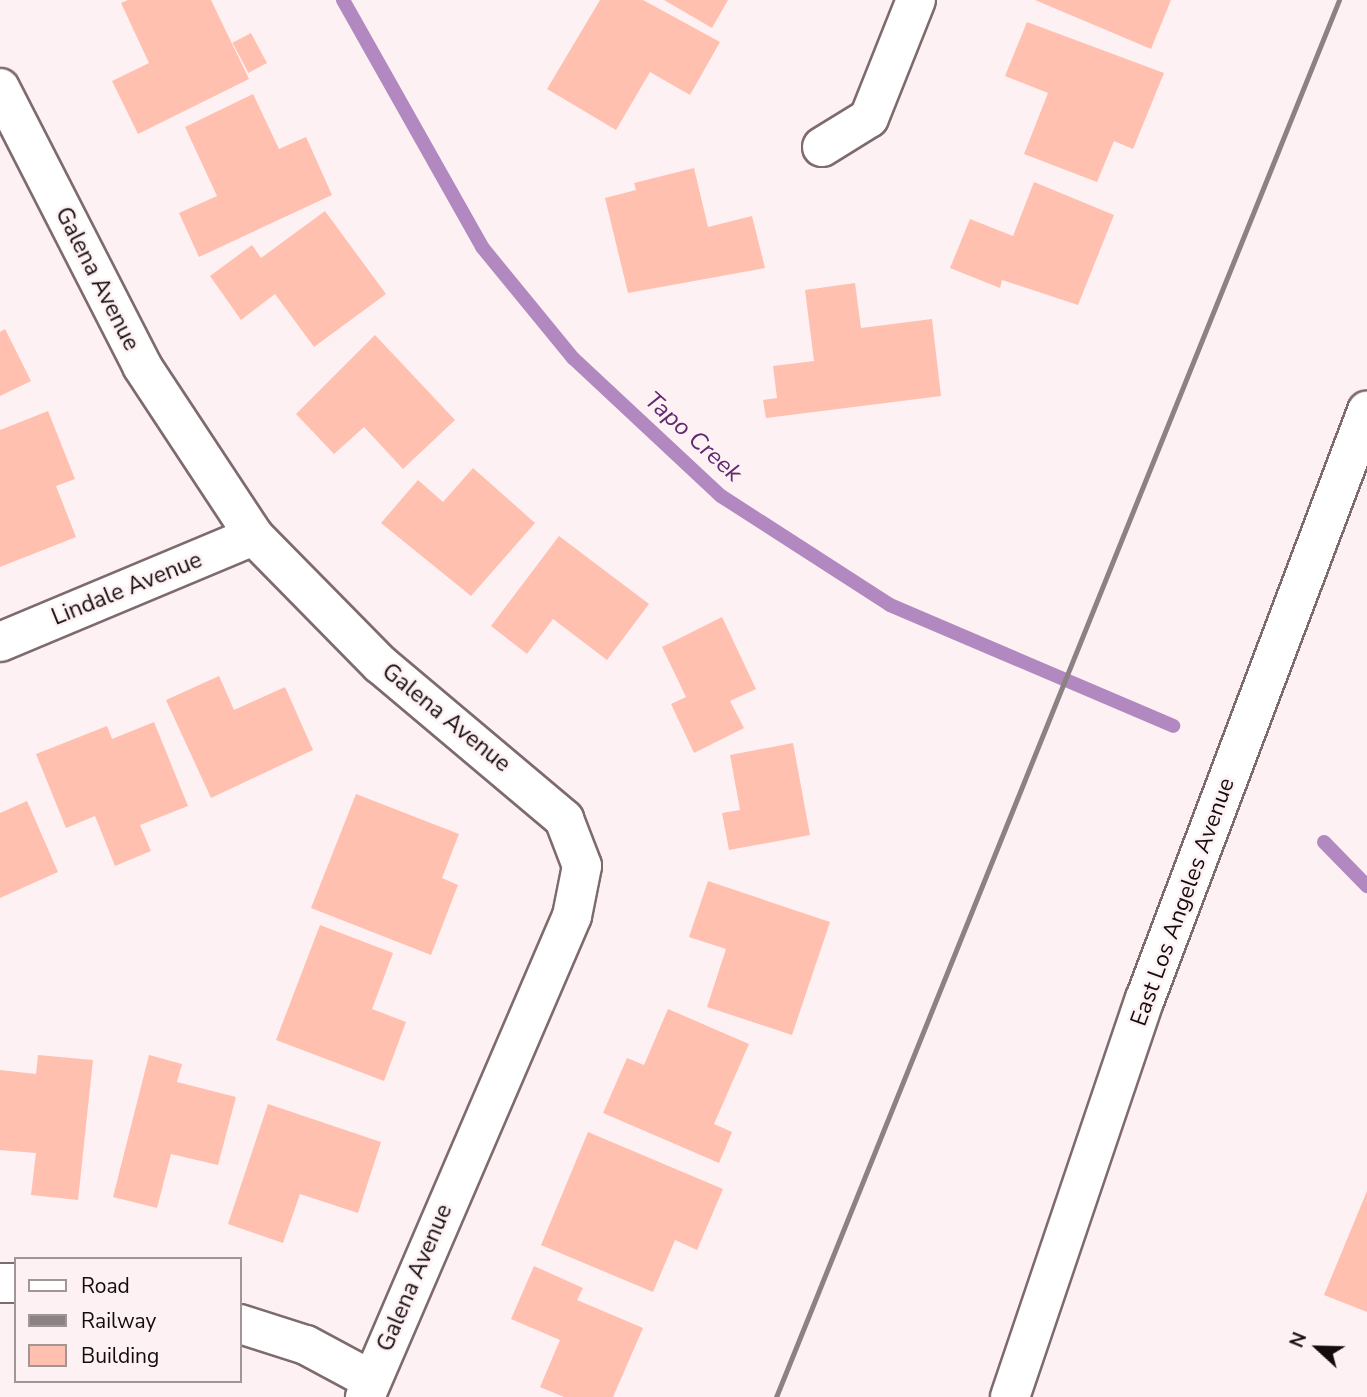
<!DOCTYPE html>
<style>
body{margin:0}
#map{position:relative;width:1367px;height:1397px;overflow:hidden;background:#fef1f3;font-family:"Nunito Sans",sans-serif}
div>[style]{position:absolute}
.stream>*{height:14px;margin:-7px;padding:0 7px;transform-origin:7px;border-radius:7px;background:#b288c1}
.building>*{inset:0;background:#ffc0b0;transform-origin:0 0}
.roads{filter:drop-shadow(2px 0 #7e6b6e) drop-shadow(-2px 0 #7e6b6e) drop-shadow(0 2px #7e6b6e) drop-shadow(0 -2px #7e6b6e)}
.minor>*{height:38px;margin:-19px;padding:0 19px;transform-origin:19px;border-radius:19px;background:#fff}
.tertiary>*{height:38px;margin:-19px;padding:0 19px;transform-origin:19px;border-radius:19px;background:#fff}
.primary>*{height:38px;margin:-19px;padding:0 19px;transform-origin:19px;border-radius:19px;background:#fff}
.rail>*{height:5px;margin:-2.5px;padding:0 2.5px;transform-origin:2.5px;border-radius:2.5px;background:#8c8283}
span{translate:-50% -50%;white-space:nowrap;text-align:center;line-height:1.15;-webkit-text-stroke:5px #fef1f3;paint-order:stroke}
.street-label{font-size:23px;color:#130c0d}
.water-label{font-size:24px;color:#5f2a70;font-style:italic}
.legend{position:absolute;left:14px;top:1257px;width:228px;height:126px;box-sizing:border-box;background:#fef1f3;border:2px solid #a09597;margin:0;padding:9px 12px;list-style:none;font-size:21px;color:#130c0d}
.legend li{display:flex;align-items:center;gap:14px;height:35px}
.legend b{width:35px;border:2px solid #a09597}
.north{position:absolute;left:1283px;top:1313px;width:70px;height:70px;-webkit-text-stroke:5px #fef1f3;paint-order:stroke;rotate:292deg;font-size:19px;font-weight:700;line-height:28px;text-align:center;color:#130c0d}
.north::after{content:'';display:block;margin:auto;width:24px;height:32px;background:#130c0d;clip-path:polygon(50% 0,100% 100%,50% 72%,0 100%)}
</style>
<div id="map">
<div class="stream">
<i style="left:343px;top:0;width:283px;rotate:60.6deg"></i>
<i style="left:482px;top:247px;width:144px;rotate:50.7deg"></i>
<i style="left:573px;top:358px;width:202px;rotate:43deg"></i>
<i style="left:721px;top:496px;width:201px;rotate:32.8deg"></i>
<i style="left:890px;top:605px;width:308px;rotate:23.1deg"></i>
<i style="left:1324px;top:842px;width:62px;rotate:45.7deg"></i>
</div>
<div class="building">
<i style="clip-path:polygon(128px 0,211px 0,249px 79px,138px 134px,112px 81px,149px 63px,121px 3px)"></i>
<i style="clip-path:polygon(600px 0,643px 0,720px 42px,690px 95px,650px 72px,616px 130px,547px 89px)"></i>
<i style="clip-path:polygon(664px 0,728px 0,712px 28px)"></i>
<i style="clip-path:polygon(1035px 0,1171px 0,1151px 49px)"></i>
<i style="clip-path:polygon(1027px 22px,1164px 73px,1133px 149px,1114px 141px,1097px 182px,1024px 154px,1048px 93px,1005px 76px)"></i>
<i style="left:251px;top:33px;width:34px;height:21px;rotate:62deg"></i>
<i style="clip-path:polygon(253px 94px,279px 149px,306px 137px,332px 195px,199px 257px,179px 213px,217px 196px,185px 127px)"></i>
<i style="clip-path:polygon(694px 168px,708px 227px,752px 216px,765px 268px,628px 293px,605px 198px,636px 190px,634px 183px)"></i>
<i style="clip-path:polygon(1034px 182px,1114px 215px,1078px 305px,1002px 280px,1000px 288px,950px 268px,970px 219px,1013px 236px)"></i>
<i style="clip-path:polygon(325px 211px,386px 294px,314px 347px,275px 294px,241px 320px,210px 276px,252px 245px,261px 258px)"></i>
<i style="clip-path:polygon(855px 283px,861px 328px,932px 319px,941px 396px,766px 418px,763px 400px,777px 398px,773px 366px,814px 361px,805px 290px)"></i>
<i style="clip-path:polygon(5px 329px,31px 381px,0 396px,0 332px)"></i>
<i style="clip-path:polygon(375px 335px,455px 420px,403px 469px,364px 427px,334px 454px,296px 414px)"></i>
<i style="clip-path:polygon(48px 411px,75px 479px,56px 486px,76px 537px,0 567px,0 430px)"></i>
<i style="clip-path:polygon(473px 468px,535px 523px,471px 596px,381px 523px,418px 480px,443px 502px)"></i>
<i style="clip-path:polygon(559px 536px,649px 604px,607px 660px,553px 619px,527px 654px,491px 626px)"></i>
<i style="clip-path:polygon(722px 617px,756px 689px,730px 701px,744px 728px,694px 753px,671px 704px,686px 697px,662px 647px)"></i>
<i style="clip-path:polygon(219px 676px,234px 710px,285px 687px,313px 750px,211px 798px,166px 700px)"></i>
<i style="clip-path:polygon(154px 722px,188px 806px,140px 825px,151px 851px,115px 866px,95px 816px,66px 828px,36px 754px,107px 726px,112px 739px)"></i>
<i style="clip-path:polygon(793px 743px,810px 835px,729px 850px,722px 813px,740px 810px,730px 755px)"></i>
<i style="clip-path:polygon(356px 794px,459px 834px,442px 878px,458px 885px,431px 955px,311px 908px)"></i>
<i style="clip-path:polygon(27px 801px,58px 872px,0 898px,0 813px)"></i>
<i style="clip-path:polygon(708px 881px,830px 922px,792px 1035px,707px 1007px,726px 949px,689px 937px)"></i>
<i style="clip-path:polygon(320px 925px,393px 953px,372px 1009px,406px 1022px,384px 1081px,276px 1040px)"></i>
<i style="clip-path:polygon(668px 1009px,749px 1044px,714px 1124px,732px 1132px,719px 1163px,603px 1113px,627px 1058px,644px 1065px)"></i>
<i style="clip-path:polygon(38px 1055px,93px 1060px,78px 1200px,31px 1195px,36px 1153px,0 1150px,0 1070px,36px 1074px)"></i>
<i style="clip-path:polygon(149px 1055px,182px 1064px,177px 1082px,236px 1097px,218px 1165px,171px 1154px,157px 1208px,113px 1197px)"></i>
<i style="clip-path:polygon(268px 1104px,381px 1142px,358px 1213px,300px 1194px,283px 1243px,228px 1224px)"></i>
<i style="clip-path:polygon(588px 1132px,723px 1189px,697px 1250px,675px 1240px,653px 1292px,541px 1245px)"></i>
<i style="clip-path:polygon(1367px 1191px,1367px 1312px,1324px 1295px)"></i>
<i style="clip-path:polygon(534px 1266px,583px 1288px,577px 1300px,643px 1328px,613px 1397px,564px 1397px,540px 1387px,560px 1340px,511px 1319px)"></i>
</div>
<div class="roads">
<div class="minor">
<i style="left:822px;top:147px;width:55px;rotate:-31.7deg"></i>
<i style="left:869px;top:118px;width:127px;rotate:-68.3deg"></i>
<i style="left:0;top:642px;width:275px;rotate:-22.7deg"></i>
<i style="left:0;top:1283px;width:16px"></i>
<i style="left:240px;top:1324px;width:69px;rotate:17.7deg"></i>
<i style="left:306px;top:1345px;width:74px;rotate:28.3deg"></i>
</div>
<div class="tertiary">
<i style="left:0;top:88px;width:312px;rotate:62.9deg"></i>
<i style="left:142px;top:366px;width:204px;rotate:56.6deg"></i>
<i style="left:254px;top:536px;width:180px;rotate:45.5deg"></i>
<i style="left:380px;top:664px;width:241px;rotate:40.1deg"></i>
<i style="left:564px;top:819px;width:50px;rotate:69deg"></i>
<i style="left:582px;top:866px;width:51px;rotate:101.3deg"></i>
<i style="left:572px;top:916px;width:524px;rotate:113.28deg"></i>
</div>
<div class="primary">
<i style="left:1010px;top:1397px;width:420px;rotate:-71.3deg"></i>
<i style="left:1145px;top:999px;width:629px;rotate:-69.32deg"></i>
</div>
</div>
<div class="rail">
<i style="left:776px;top:1397px;width:1506px;rotate:-68.05deg"></i>
</div>
<div class="street-label">
<span style="left:97px;top:279px;rotate:63deg">Galena Avenue</span>
<span style="left:127px;top:589px;rotate:-22deg">Lindale Avenue</span>
<span style="left:446px;top:718px;rotate:39deg">Galena Avenue</span>
<span style="left:1183px;top:902px;rotate:-70deg">East Los Angeles Avenue</span>
<span style="left:415px;top:1278px;rotate:-67deg">Galena Avenue</span>
</div>
<div class="water-label">
<span style="left:693px;top:437px;rotate:42deg">Tapo Creek</span>
</div>
<ul class="legend">
<li><b style="height:9px;background:#fff"></b>Road</li>
<li><b style="height:9px;background:#8c8283"></b>Railway</li>
<li><b style="height:19px;background:#ffc0b0"></b>Building</li>
</ul>
<div class="north">N</div>
</div>
